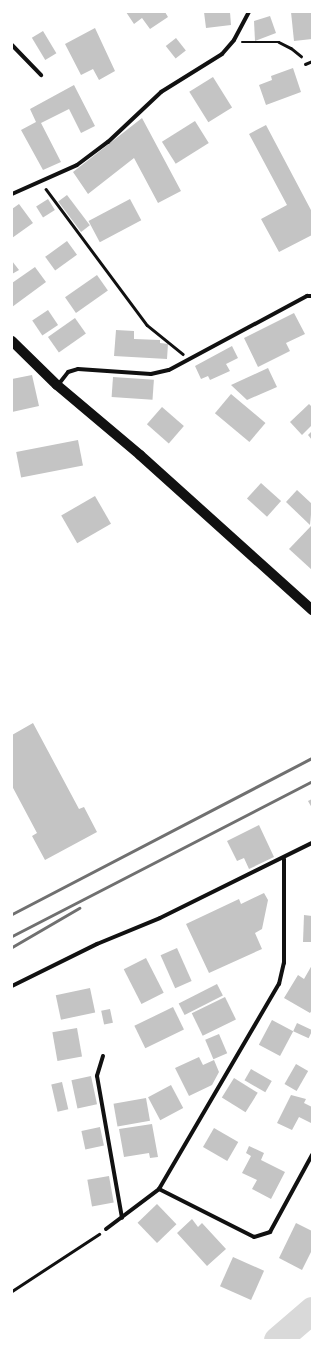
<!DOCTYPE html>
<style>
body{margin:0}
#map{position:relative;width:324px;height:1352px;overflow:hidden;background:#fff;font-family:Literata,serif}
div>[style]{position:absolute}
.river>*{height:27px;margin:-13.5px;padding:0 13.5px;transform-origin:13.5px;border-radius:13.5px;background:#d9d9d9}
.building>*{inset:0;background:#c4c4c4;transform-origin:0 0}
.path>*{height:2.5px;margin:-1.25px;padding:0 1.25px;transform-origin:1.25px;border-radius:1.25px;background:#111}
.service>*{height:3px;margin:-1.5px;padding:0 1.5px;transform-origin:1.5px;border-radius:1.5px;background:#111}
.minor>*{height:4px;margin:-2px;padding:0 2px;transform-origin:2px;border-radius:2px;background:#111}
.primary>*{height:10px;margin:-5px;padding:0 5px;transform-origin:5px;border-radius:5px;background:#111}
.rail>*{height:3px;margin:-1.5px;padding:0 1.5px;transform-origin:1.5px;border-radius:1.5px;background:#707070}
span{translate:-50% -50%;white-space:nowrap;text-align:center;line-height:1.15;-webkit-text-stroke:3px #fff;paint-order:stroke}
.frame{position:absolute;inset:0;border:13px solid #fff;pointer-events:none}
</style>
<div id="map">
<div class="river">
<i style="left:277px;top:1340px;width:46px;rotate:-40.6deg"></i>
</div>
<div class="building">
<i style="clip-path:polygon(126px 12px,165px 12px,168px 17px,150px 29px,142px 18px,134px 24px)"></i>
<i style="clip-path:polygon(204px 12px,230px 12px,231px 25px,206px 28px)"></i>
<i style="clip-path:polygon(291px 12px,312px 12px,312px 39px,294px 41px)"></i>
<i style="clip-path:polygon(270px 16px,276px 33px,255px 41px,254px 21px)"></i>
<i style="clip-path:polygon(95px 28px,115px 71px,99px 80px,93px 69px,81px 75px,65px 44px)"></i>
<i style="left:43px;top:31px;width:26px;height:13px;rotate:59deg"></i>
<i style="left:176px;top:38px;width:16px;height:13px;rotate:52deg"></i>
<i style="clip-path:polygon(293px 68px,301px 92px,266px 105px,259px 85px,272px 80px,271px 76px)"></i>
<i style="left:213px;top:77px;width:36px;height:28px;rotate:58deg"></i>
<i style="clip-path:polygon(74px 85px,95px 126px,81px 133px,69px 109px,41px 123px,61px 162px,43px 170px,21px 130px,36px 122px,30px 109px)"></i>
<i style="clip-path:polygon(142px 118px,181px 191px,158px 203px,134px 158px,88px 194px,73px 172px)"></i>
<i style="left:195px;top:121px;width:26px;height:39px;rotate:58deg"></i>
<i style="clip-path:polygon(266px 125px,312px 212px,312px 235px,279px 252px,261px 219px,287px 205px,249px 134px)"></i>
<i style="left:67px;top:195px;width:38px;height:11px;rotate:53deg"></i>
<i style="left:48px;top:199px;width:13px;height:14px;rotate:58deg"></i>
<i style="left:130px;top:199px;width:24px;height:47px;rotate:62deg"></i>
<i style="clip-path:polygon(19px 204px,33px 223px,12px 238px,12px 209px)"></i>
<i style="left:67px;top:241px;width:17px;height:27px;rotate:54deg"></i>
<i style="clip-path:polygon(12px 261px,19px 270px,12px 274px)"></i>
<i style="clip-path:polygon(35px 267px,46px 282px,12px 307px,12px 283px)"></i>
<i style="left:97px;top:275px;width:19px;height:39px;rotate:55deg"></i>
<i style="left:48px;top:310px;width:18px;height:19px;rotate:56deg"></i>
<i style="clip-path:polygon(294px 313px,305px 334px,286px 343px,290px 351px,258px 367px,244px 338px)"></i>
<i style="left:75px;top:318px;width:19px;height:33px;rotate:55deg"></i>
<i style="clip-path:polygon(116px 330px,134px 331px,134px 339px,160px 340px,160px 343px,168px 344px,167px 359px,114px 356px)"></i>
<i style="clip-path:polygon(232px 346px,238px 358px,226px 364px,230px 371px,210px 380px,208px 376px,201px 379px,195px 366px)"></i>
<i style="clip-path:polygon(268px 368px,277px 387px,247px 400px,231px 385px)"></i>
<i style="clip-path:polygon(32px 375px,39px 406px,12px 412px,12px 379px)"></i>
<i style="left:113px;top:377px;width:41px;height:20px;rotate:4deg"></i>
<i style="left:231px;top:394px;width:45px;height:25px;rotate:40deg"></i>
<i style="clip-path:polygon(309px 404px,312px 407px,312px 425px,302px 435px,290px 422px)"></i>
<i style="left:162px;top:407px;width:29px;height:23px;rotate:41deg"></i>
<i style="clip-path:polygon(312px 431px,312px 440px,308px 435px)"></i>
<i style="left:78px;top:440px;width:26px;height:63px;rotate:79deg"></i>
<i style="left:261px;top:483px;width:27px;height:21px;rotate:42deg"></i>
<i style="clip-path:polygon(297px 490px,312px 504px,310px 525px,286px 502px)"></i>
<i style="left:95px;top:496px;width:32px;height:39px;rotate:60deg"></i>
<i style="clip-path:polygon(312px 525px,312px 570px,289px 549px)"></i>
<i style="clip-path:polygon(33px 723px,79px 809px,84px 807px,97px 832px,45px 860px,32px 836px,37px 833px,12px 786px,12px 735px)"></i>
<i style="clip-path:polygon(312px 799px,312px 808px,308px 801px)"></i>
<i style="clip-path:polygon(259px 825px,274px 857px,249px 869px,244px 858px,237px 861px,227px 841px)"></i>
<i style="clip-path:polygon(264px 893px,268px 900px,262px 929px,255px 933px,262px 949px,209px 973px,186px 924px,239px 899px,241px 904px)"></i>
<i style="clip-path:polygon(304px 915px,312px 916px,312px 942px,303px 942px)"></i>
<i style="left:177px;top:948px;width:36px;height:18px;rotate:66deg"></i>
<i style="left:146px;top:958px;width:39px;height:25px;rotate:63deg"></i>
<i style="clip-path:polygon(312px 965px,312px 1010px,310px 1013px,284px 998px,298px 975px,304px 979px)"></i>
<i style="left:217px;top:984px;width:13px;height:43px;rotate:63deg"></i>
<i style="left:90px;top:988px;width:25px;height:35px;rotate:78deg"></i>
<i style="left:225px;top:997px;width:25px;height:37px;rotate:64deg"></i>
<i style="left:173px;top:1007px;width:25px;height:43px;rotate:64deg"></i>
<i style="left:110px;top:1009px;width:14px;height:9px;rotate:78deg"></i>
<i style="left:272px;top:1020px;width:24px;height:28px;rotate:28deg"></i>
<i style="left:297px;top:1023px;width:17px;height:9px;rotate:25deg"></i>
<i style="left:77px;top:1028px;width:29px;height:25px;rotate:80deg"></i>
<i style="left:219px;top:1034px;width:21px;height:15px;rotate:67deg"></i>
<i style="clip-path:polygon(199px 1057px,203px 1065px,214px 1060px,219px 1072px,212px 1085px,189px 1096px,175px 1068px)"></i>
<i style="left:296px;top:1064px;width:14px;height:23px;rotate:30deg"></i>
<i style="left:251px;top:1069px;width:24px;height:13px;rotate:30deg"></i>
<i style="left:91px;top:1076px;width:29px;height:20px;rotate:78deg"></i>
<i style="left:234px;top:1078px;width:28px;height:23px;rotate:32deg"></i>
<i style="left:62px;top:1082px;width:28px;height:11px;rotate:77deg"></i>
<i style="left:171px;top:1085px;width:26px;height:26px;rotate:62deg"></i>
<i style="clip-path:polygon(291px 1095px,306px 1099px,304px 1103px,312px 1107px,311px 1123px,299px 1117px,292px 1130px,277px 1123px)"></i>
<i style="left:146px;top:1098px;width:23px;height:33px;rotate:80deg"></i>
<i style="clip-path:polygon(152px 1124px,158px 1157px,150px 1158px,149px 1153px,124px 1157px,119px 1129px)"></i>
<i style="left:100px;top:1127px;width:19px;height:19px;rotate:78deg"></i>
<i style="left:214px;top:1128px;width:28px;height:22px;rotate:30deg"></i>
<i style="clip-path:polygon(249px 1146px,264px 1153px,261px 1160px,285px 1172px,271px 1199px,252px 1189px,257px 1180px,242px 1173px,251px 1156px,246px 1153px)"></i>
<i style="left:109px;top:1176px;width:27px;height:22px;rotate:80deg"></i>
<i style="left:157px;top:1204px;width:28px;height:27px;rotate:46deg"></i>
<i style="clip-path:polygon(192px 1219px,198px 1227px,202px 1223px,226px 1249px,207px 1266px,177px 1233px)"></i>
<i style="clip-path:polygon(296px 1223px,312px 1231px,312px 1250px,302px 1270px,279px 1258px)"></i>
<i style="left:233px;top:1257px;width:34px;height:32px;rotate:24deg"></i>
</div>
<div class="path">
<i style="left:242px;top:42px;width:37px"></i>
<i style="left:279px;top:42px;width:13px;rotate:27deg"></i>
<i style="left:291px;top:48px;width:13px;rotate:39deg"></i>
<i style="left:46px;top:189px;width:169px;rotate:53.4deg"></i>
<i style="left:147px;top:325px;width:46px;rotate:38.9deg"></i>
<i style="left:12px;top:1291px;width:104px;rotate:-33.2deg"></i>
</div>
<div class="service">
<i style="left:305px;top:64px;width:8px;rotate:-23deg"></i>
</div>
<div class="minor">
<i style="left:12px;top:45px;width:42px;rotate:46deg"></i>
<i style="left:12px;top:194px;width:71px;rotate:-24deg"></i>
<i style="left:77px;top:165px;width:39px;rotate:-37deg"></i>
<i style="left:108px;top:142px;width:73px;rotate:-43.3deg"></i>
<i style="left:161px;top:92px;width:72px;rotate:-31.9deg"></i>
<i style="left:222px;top:54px;width:18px;rotate:-49deg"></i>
<i style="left:234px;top:40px;width:32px;rotate:-62deg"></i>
<i style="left:58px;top:385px;width:16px;rotate:-52deg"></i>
<i style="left:68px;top:372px;width:10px;rotate:-17deg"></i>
<i style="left:78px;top:369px;width:73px;rotate:3.9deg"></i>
<i style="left:151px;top:374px;width:18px;rotate:-13deg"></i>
<i style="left:169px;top:370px;width:157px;rotate:-28.2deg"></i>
<i style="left:307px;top:296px;width:5px"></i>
<i style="left:12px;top:986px;width:95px;rotate:-26.3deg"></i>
<i style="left:97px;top:944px;width:68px;rotate:-22.4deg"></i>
<i style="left:160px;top:918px;width:169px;rotate:-26.3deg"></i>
<i style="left:103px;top:1056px;width:21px;rotate:107deg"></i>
<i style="left:97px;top:1076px;width:144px;rotate:80deg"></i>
<i style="left:159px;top:1189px;width:106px;rotate:26.8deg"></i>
<i style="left:254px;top:1237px;width:17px;rotate:-17deg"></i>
<i style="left:270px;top:1232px;width:88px;rotate:-61.4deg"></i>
<i style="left:106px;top:1229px;width:66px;rotate:-37deg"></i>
<i style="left:159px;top:1189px;width:238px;rotate:-59.7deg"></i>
<i style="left:279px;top:984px;width:22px;rotate:-77deg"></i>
<i style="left:284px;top:963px;width:104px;rotate:-90deg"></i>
</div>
<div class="primary">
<i style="left:12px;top:341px;width:63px;rotate:44.4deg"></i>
<i style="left:57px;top:385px;width:109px;rotate:40.1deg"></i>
<i style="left:140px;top:455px;width:232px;rotate:42deg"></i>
</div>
<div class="rail">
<i style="left:12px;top:914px;width:338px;rotate:-27.5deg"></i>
<i style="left:12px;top:936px;width:338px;rotate:-27.3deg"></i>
<i style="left:12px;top:947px;width:78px;rotate:-30.2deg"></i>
</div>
<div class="frame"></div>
</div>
